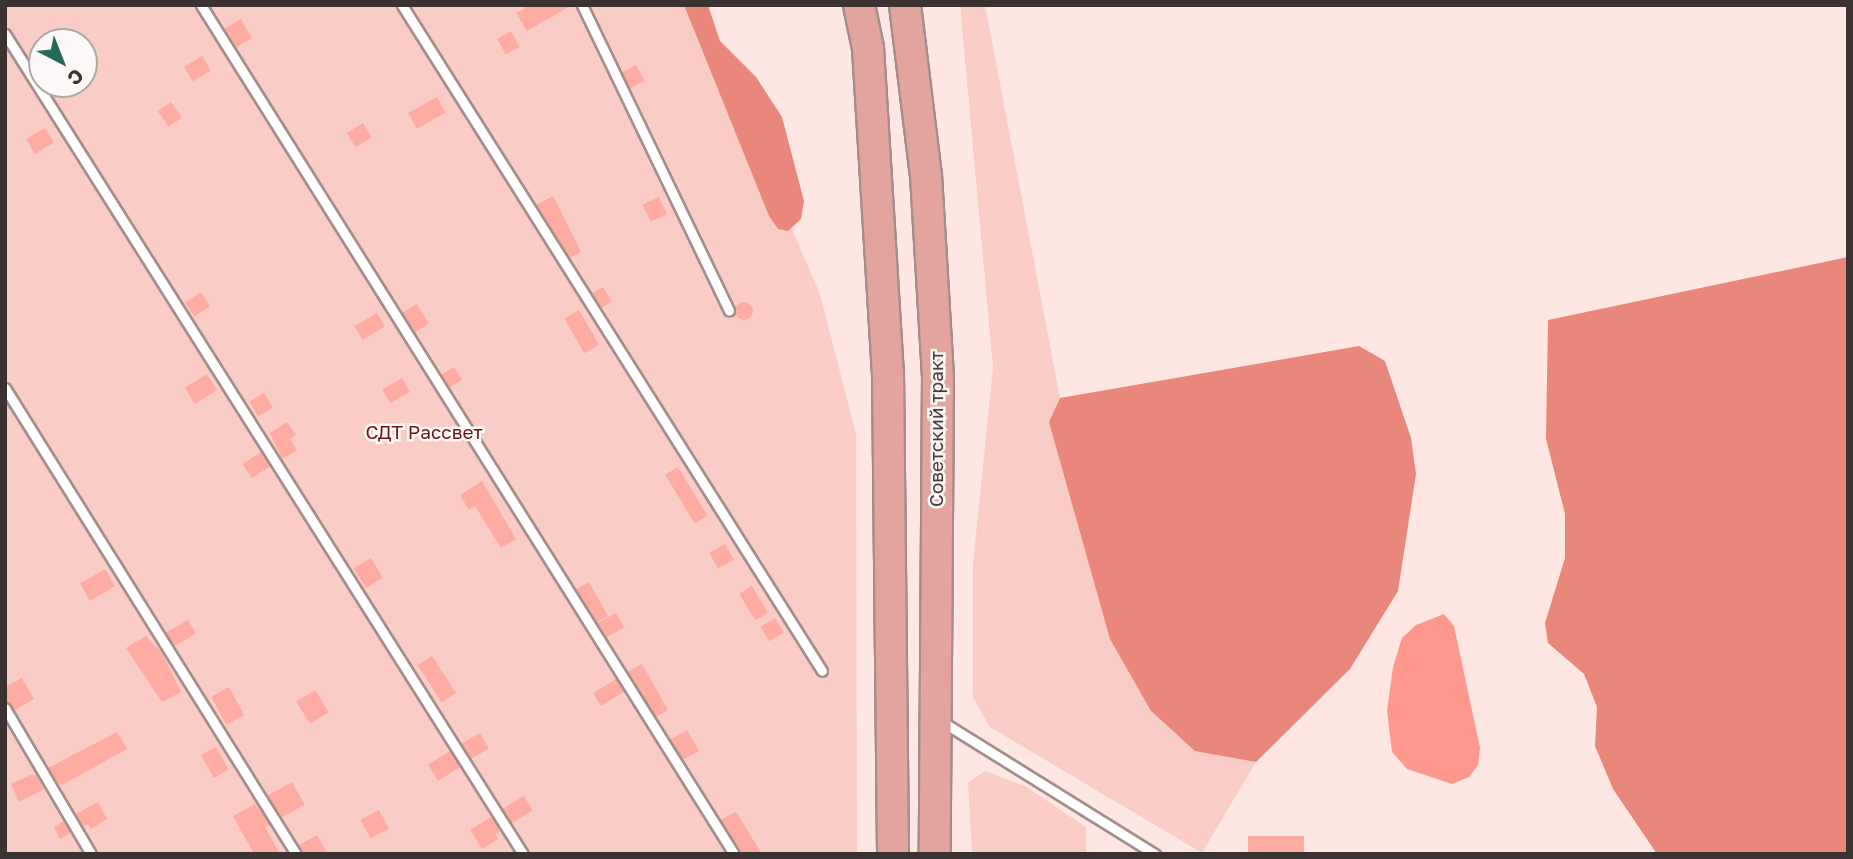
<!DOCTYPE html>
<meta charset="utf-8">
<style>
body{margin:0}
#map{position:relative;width:1853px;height:859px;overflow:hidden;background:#fee7e3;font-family:"Golos Text",sans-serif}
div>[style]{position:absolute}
.green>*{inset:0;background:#faccc6}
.forest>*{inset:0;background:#ea877b}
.water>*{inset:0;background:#fe988c}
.building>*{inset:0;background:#feaba1;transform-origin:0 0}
.round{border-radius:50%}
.roads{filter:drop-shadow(2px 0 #a38e8b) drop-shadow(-2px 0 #a38e8b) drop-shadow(0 2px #a38e8b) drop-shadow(0 -2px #a38e8b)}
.service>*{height:9px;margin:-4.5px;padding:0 4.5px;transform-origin:4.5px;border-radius:4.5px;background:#fff}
.trunk>*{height:30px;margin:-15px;padding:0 15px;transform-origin:15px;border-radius:15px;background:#e2a49c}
span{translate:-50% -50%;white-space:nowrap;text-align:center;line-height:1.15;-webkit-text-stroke:5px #fdf9f8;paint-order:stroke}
.street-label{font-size:19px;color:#3b3231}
.park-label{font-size:19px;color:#6e1513}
.frame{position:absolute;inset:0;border:7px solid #3b3231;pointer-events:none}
.north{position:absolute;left:28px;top:28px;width:70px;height:70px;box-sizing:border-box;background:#fdf9f8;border:2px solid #afa9a8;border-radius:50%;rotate:138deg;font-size:19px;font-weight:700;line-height:28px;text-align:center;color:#3b3231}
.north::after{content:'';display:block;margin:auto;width:24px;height:32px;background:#25695c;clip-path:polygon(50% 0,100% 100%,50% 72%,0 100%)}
</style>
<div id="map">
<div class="green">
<i style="clip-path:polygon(evenodd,5px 5px,695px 5px,820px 294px,856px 434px,857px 854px,5px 854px,5px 5px,42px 42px,84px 42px,84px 84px,42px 84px,42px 42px)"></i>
<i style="clip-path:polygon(960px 5px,985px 5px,1060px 398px,1049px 422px,1151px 711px,1195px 750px,1256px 762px,1202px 853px,990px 727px,973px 698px,973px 563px,993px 368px)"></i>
<i style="clip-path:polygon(985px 771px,1025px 786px,1086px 827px,1086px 854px,972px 854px,968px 783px)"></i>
</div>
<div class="forest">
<i style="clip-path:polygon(684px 5px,708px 5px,720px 41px,756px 77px,782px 117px,804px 201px,801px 219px,788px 231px,778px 229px,769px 216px)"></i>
<i style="clip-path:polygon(1848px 257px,1848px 854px,1657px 854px,1613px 789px,1595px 746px,1597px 707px,1584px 674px,1548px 643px,1545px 623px,1565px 558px,1565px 514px,1546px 439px,1548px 320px)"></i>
<i style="clip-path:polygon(1359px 346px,1385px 361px,1411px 438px,1416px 474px,1398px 591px,1350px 669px,1256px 762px,1195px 751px,1151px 711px,1110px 639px,1049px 422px,1060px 398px)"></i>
</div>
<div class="water">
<i style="clip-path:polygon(1444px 614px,1454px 626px,1480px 748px,1478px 765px,1469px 777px,1452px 784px,1407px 769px,1392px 752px,1387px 711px,1393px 667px,1402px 638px,1416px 625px)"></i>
</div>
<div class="building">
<i style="clip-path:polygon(530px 5px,572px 5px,527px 31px,516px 13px)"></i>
<i style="left:241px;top:19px;width:22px;height:20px;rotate:60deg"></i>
<i style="left:511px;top:31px;width:18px;height:16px;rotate:61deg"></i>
<i style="left:202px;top:56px;width:17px;height:21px;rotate:59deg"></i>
<i style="left:636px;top:65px;width:18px;height:16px;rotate:61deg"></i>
<i style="left:437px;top:97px;width:18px;height:33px;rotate:61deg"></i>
<i style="left:171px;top:102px;width:19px;height:16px;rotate:55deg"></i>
<i style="left:363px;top:123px;width:17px;height:19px;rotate:59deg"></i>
<i style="left:45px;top:128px;width:17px;height:22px;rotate:59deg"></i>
<i style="clip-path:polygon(553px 196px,581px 252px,570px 258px,536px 205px)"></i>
<i style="left:659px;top:197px;width:19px;height:18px;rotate:65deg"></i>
<i style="left:603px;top:287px;width:17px;height:13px;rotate:59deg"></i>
<i style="left:201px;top:292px;width:17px;height:19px;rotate:57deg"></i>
<i class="round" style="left:735px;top:302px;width:18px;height:18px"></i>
<i style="left:417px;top:304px;width:23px;height:17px;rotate:59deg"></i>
<i style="left:579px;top:310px;width:40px;height:17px;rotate:60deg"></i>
<i style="left:377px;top:313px;width:16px;height:26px;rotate:60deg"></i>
<i style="left:454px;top:367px;width:15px;height:15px;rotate:58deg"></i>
<i style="left:207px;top:374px;width:19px;height:26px;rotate:58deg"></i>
<i style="left:402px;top:378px;width:16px;height:23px;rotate:60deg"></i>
<i style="left:264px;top:393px;width:17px;height:17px;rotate:59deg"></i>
<i style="clip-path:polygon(287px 422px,296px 435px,290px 439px,297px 450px,282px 459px,270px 433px)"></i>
<i style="left:261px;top:452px;width:17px;height:22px;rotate:57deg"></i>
<i style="left:678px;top:467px;width:57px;height:15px;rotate:59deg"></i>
<i style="clip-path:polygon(482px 481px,516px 539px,501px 548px,475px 506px,469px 510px,460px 495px)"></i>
<i style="left:725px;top:544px;width:18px;height:18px;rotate:61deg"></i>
<i style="left:371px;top:558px;width:23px;height:20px;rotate:59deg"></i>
<i style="left:105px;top:569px;width:20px;height:29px;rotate:60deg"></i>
<i style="clip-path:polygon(589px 582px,608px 616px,597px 622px,576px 589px)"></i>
<i style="left:752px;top:586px;width:31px;height:15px;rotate:59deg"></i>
<i style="left:616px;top:613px;width:17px;height:21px;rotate:62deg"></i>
<i style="left:775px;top:618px;width:17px;height:17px;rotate:59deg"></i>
<i style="left:188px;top:620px;width:16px;height:26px;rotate:60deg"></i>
<i style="clip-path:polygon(146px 636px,162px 653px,181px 692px,162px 702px,126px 648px)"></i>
<i style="left:432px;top:656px;width:44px;height:17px;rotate:57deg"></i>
<i style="clip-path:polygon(642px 664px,668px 710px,656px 717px,628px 672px)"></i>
<i style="clip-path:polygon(22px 678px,34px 699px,15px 710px,5px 701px,5px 687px)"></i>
<i style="left:616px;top:679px;width:15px;height:27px;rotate:58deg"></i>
<i style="left:229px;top:687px;width:32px;height:20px;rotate:62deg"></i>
<i style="left:315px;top:690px;width:26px;height:22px;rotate:58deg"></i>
<i style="left:687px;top:730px;width:24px;height:19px;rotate:60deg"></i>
<i style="clip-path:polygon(117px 732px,127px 749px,62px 785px,57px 782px,48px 768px)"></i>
<i style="left:480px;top:733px;width:18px;height:21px;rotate:61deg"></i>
<i style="left:216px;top:747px;width:26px;height:17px;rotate:61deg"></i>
<i style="left:450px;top:751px;width:19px;height:26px;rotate:58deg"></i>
<i style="clip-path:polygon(30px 775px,36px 775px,44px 789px,19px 802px,11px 784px)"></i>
<i style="left:292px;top:782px;width:26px;height:28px;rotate:61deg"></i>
<i style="left:524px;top:796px;width:17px;height:25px;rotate:59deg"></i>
<i style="clip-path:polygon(98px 802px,107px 819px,91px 829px,88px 824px,83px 827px,76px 814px)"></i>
<i style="clip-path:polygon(255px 804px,270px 825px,265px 827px,280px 854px,254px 854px,233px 816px)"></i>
<i style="left:379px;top:810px;width:21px;height:21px;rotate:62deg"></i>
<i style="clip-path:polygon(736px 812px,762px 854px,741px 854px,721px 820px)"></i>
<i style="clip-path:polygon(491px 817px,500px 831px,495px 834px,498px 839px,482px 849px,470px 830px)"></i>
<i style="clip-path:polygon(63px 821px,71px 833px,60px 839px,54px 827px)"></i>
<i style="clip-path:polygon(317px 835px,328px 854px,303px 854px,299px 845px)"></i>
<i style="left:1248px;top:836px;width:56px;height:18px"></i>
</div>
<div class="roads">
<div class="service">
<i style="left:201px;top:5px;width:1002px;rotate:57.88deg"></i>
<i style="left:402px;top:5px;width:787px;rotate:57.76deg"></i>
<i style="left:582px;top:5px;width:339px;rotate:64.3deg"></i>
<i style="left:5px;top:34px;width:970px;rotate:57.72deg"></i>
<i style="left:5px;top:388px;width:549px;rotate:58.02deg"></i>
<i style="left:5px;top:708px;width:169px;rotate:59.5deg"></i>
<i style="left:941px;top:721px;width:252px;rotate:31.9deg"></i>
</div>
<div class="trunk">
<i style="left:859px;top:5px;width:44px;rotate:78.2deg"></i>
<i style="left:868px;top:48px;width:326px;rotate:86.5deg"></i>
<i style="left:888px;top:373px;width:481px;rotate:89.4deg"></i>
<i style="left:905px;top:5px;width:171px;rotate:83deg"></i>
<i style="left:926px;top:175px;width:203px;rotate:86.6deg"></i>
<i style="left:938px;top:378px;width:476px;rotate:90.4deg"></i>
</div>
</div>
<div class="street-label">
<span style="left:936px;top:429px;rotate:-90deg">Советский тракт</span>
</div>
<div class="park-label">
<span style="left:424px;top:432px">СДТ Рассвет</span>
</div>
<div class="frame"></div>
<div class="north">С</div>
</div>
